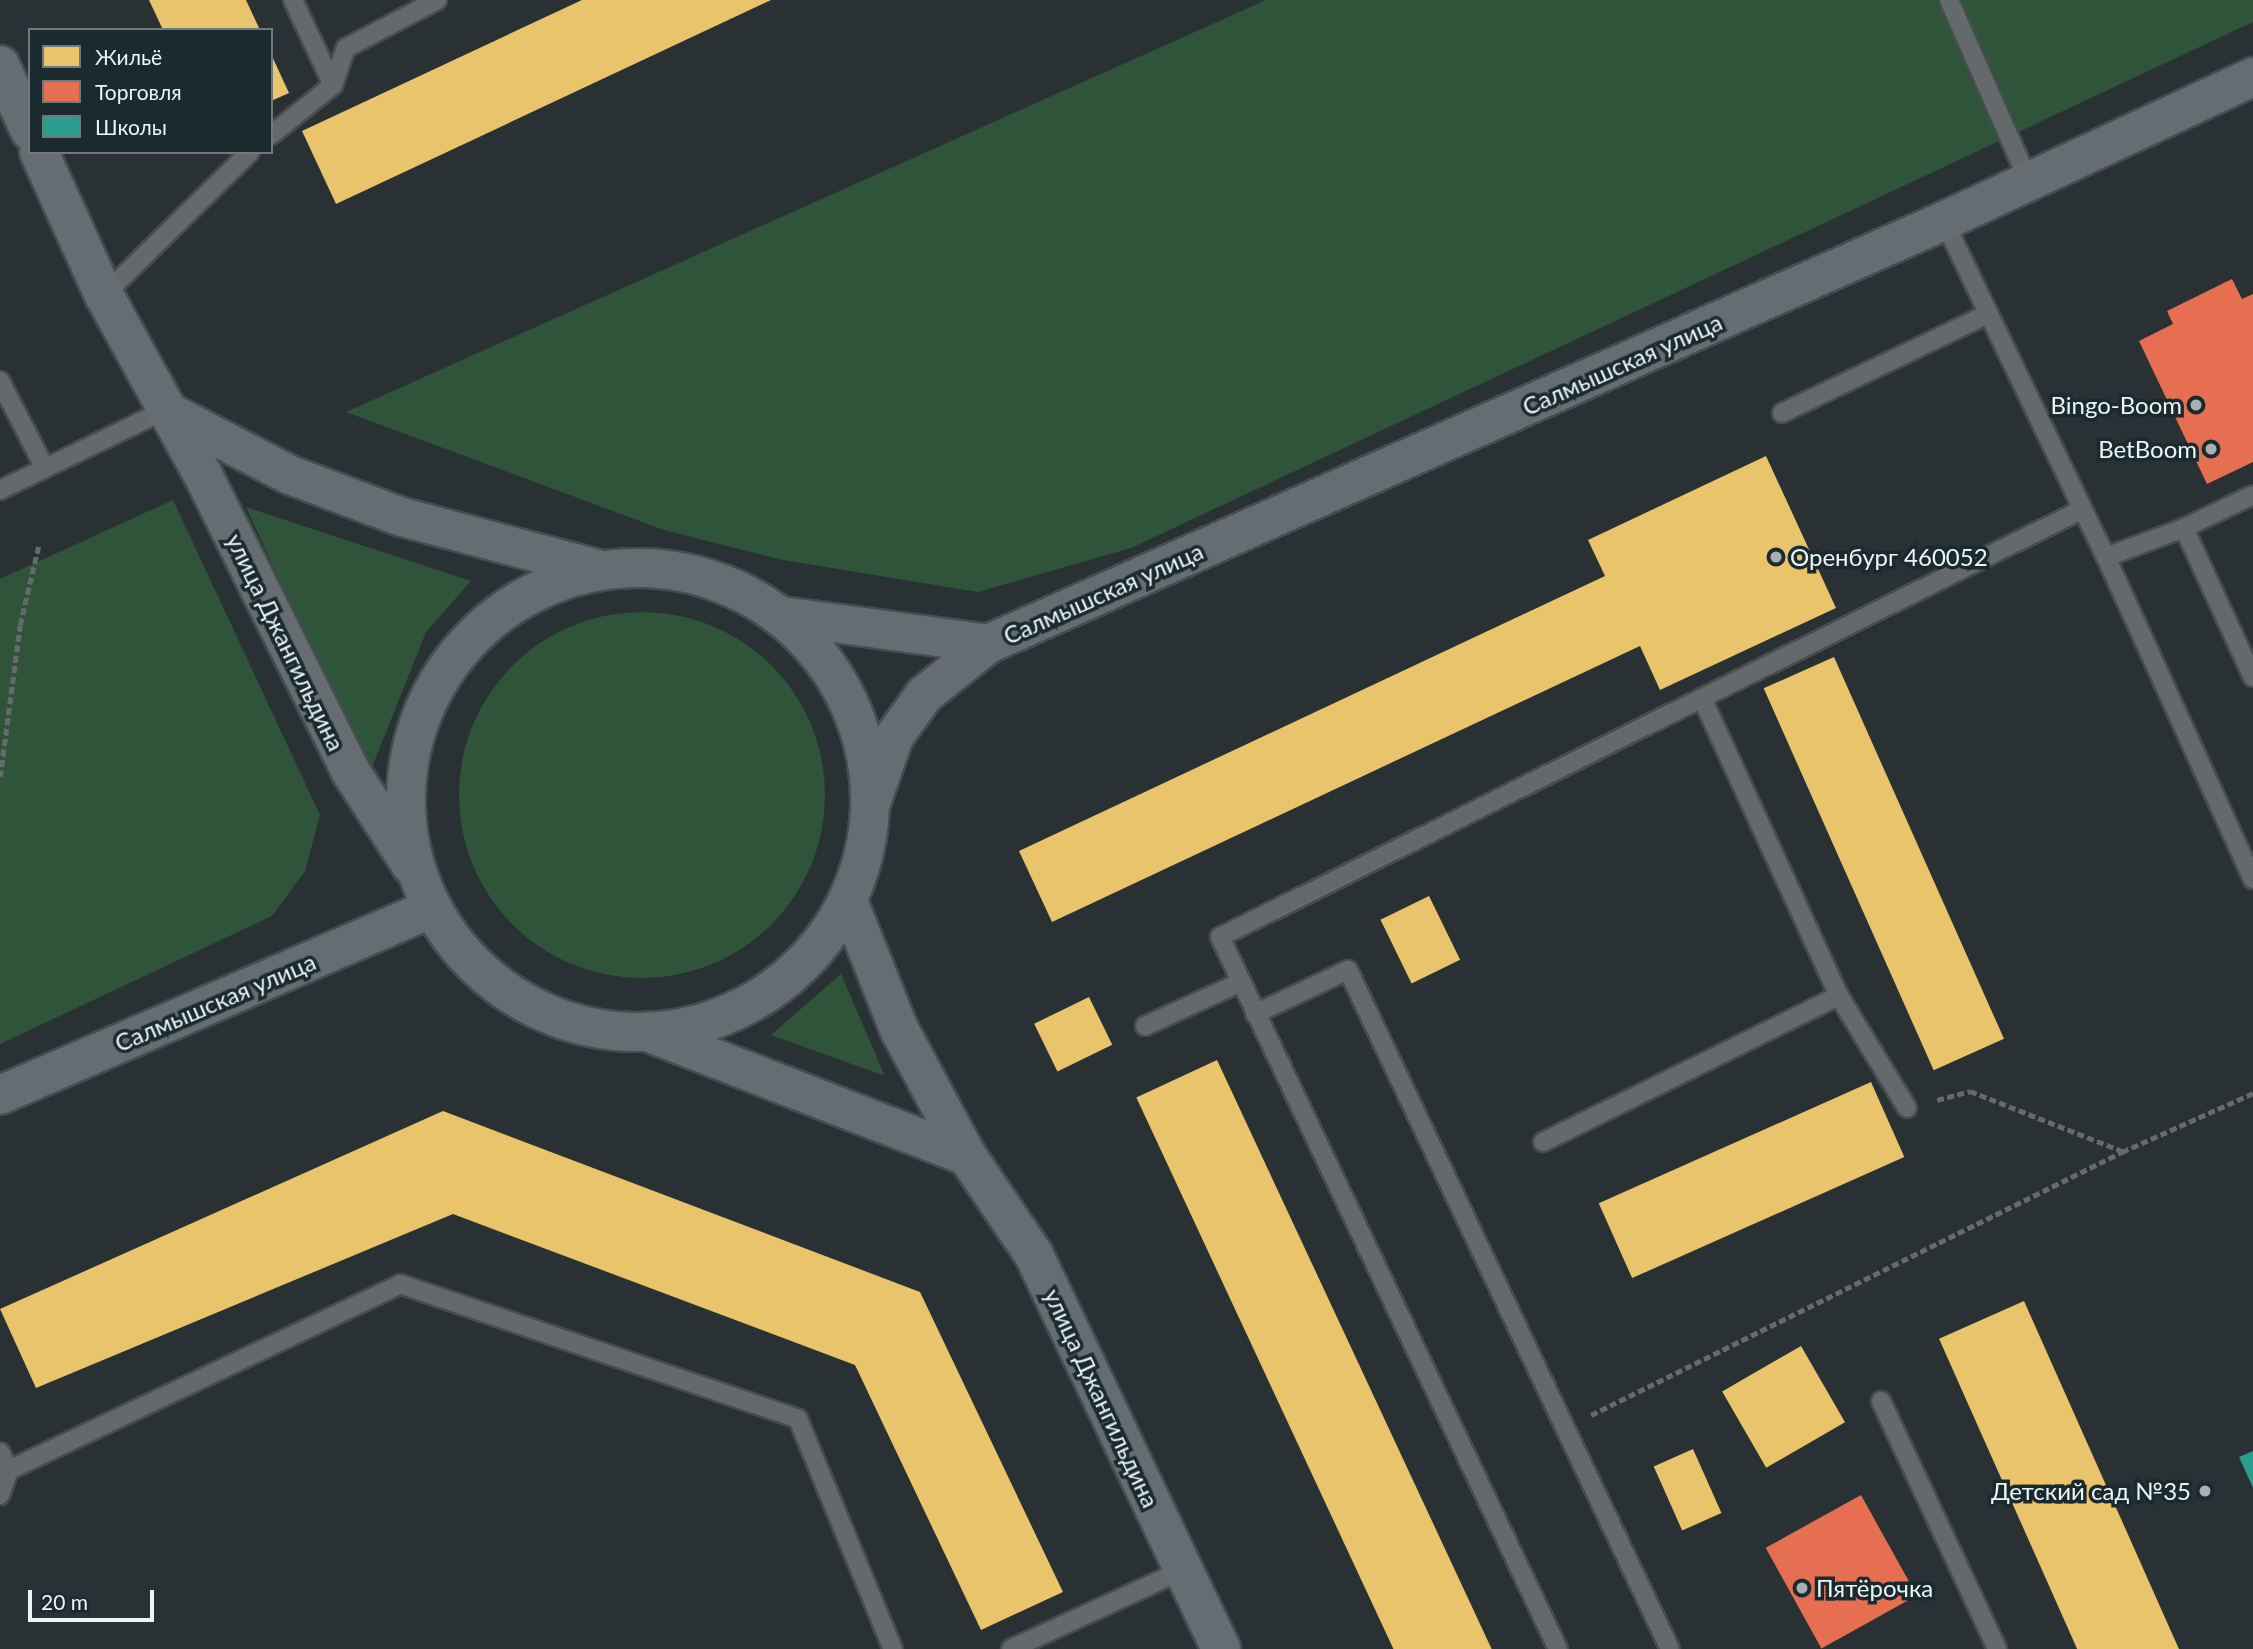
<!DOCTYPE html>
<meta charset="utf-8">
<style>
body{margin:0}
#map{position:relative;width:2253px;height:1649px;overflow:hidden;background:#293134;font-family:Lato,sans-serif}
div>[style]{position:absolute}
.green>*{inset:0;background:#305439}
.round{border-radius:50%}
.homes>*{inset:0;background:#e9c46a;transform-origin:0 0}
.shops>*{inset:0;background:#e76f51;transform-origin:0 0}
.schools>*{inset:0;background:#2a9d8f}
.path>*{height:4.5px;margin-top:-2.25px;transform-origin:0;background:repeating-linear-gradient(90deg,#656b6c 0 7px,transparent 0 10.5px)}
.roads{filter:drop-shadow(2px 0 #464d4f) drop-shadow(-2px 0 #464d4f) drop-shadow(0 2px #464d4f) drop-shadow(0 -2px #464d4f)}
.service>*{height:18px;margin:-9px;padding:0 9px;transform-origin:9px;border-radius:9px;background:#646a6c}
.secondary>*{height:38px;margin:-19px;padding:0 19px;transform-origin:19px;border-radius:19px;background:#656d72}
.secondary>.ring{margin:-19px;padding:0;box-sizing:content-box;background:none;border:38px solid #656d72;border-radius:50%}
.dots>*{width:19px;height:19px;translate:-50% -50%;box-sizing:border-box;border:4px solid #1b2a2e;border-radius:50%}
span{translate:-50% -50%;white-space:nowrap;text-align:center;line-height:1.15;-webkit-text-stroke:7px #1b2a2e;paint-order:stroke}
.street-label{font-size:24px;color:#ebf5f7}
.poi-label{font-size:24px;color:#ebf5f7}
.right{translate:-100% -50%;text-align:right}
.left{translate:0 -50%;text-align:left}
.legend{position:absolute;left:28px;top:28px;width:245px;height:126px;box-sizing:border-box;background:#1b2a2e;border:2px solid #6e7b7e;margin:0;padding:9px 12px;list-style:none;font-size:21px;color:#ebf5f7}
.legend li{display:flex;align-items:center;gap:14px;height:35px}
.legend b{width:35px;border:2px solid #6e7b7e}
.scale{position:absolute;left:28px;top:1590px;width:126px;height:32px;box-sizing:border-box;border:4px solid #ebf5f7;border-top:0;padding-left:9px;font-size:21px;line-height:24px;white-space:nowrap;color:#ebf5f7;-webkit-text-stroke:5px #1b2a2e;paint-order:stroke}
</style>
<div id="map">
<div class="green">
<i style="clip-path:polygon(1266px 0,2253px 0,2253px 22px,1131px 548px,978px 592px,783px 560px,664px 530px,346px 412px)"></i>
<i style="clip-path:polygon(173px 500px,320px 815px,305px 871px,272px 916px,0 1044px,0 579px)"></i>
<i style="clip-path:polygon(246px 507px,471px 581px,426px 632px,369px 775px)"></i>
<i class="round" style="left:459px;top:612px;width:366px;height:366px"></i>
<i style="clip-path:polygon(841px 974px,885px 1076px,771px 1035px)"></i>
</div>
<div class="homes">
<i style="clip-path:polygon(149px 0,246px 0,260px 30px,163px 30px)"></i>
<i style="clip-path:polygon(582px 0,771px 0,336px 204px,302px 131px)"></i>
<i style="clip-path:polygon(271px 54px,289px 93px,271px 101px)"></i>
<i style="clip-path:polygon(1766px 456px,1836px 608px,1660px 690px,1640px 646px,1052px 922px,1019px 851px,1605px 576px,1588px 540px)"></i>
<i style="left:1834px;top:657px;width:418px;height:77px;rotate:66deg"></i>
<i style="left:1429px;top:896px;width:71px;height:54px;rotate:64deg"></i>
<i style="left:1089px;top:997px;width:53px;height:61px;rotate:64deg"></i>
<i style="left:1217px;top:1060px;width:650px;height:89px;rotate:65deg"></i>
<i style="left:1871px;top:1082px;width:82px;height:298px;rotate:66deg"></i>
<i style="clip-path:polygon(443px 1111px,920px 1292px,1063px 1592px,981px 1630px,855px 1365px,453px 1214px,36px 1388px,0 1309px)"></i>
<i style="left:2024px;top:1301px;width:382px;height:93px;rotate:66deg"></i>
<i style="left:1801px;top:1346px;width:88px;height:91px;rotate:60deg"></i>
<i style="left:1693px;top:1449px;width:70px;height:43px;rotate:66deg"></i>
</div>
<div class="shops">
<i style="clip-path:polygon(2232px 279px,2242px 299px,2253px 294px,2253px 462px,2207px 484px,2139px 341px,2173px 324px,2167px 311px)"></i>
<i style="left:1861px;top:1495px;width:115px;height:109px;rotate:61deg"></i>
</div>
<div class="schools">
<i style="clip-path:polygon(2253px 1451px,2253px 1488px,2239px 1457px)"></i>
</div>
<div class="path">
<i style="left:0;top:777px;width:153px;rotate:-82.5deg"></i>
<i style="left:20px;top:625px;width:83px;rotate:-76.8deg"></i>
<i style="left:1937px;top:1100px;width:34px;rotate:-15deg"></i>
<i style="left:1970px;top:1091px;width:163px;rotate:21.5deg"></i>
<i style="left:1591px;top:1415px;width:593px;rotate:-26.35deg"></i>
<i style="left:2122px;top:1152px;width:144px;rotate:-24.2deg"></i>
</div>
<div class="roads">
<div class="service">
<i style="left:293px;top:0;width:94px;rotate:64.8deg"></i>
<i style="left:1949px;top:0;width:199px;rotate:66.3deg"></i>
<i style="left:271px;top:135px;width:80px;rotate:-38.9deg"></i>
<i style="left:333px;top:85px;width:39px;rotate:-71deg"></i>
<i style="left:346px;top:48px;width:103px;rotate:-27.8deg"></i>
<i style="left:1944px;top:221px;width:373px;rotate:64.3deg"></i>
<i style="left:2106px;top:557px;width:354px;rotate:65.5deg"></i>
<i style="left:104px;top:295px;width:204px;rotate:-44.4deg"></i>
<i style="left:0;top:381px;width:98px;rotate:62.7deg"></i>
<i style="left:1782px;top:413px;width:229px;rotate:-25.7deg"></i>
<i style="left:0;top:490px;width:183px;rotate:-25.9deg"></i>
<i style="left:2184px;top:528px;width:164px;rotate:65.2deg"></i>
<i style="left:2106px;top:557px;width:83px;rotate:-20.4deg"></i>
<i style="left:2184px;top:528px;width:76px;rotate:-25.6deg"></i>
<i style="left:1839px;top:996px;width:131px;rotate:58.7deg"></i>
<i style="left:1255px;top:1014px;width:103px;rotate:-25.3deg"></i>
<i style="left:1348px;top:970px;width:751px;rotate:64.63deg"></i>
<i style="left:1145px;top:1026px;width:106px;rotate:-24.6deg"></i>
<i style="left:1543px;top:1142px;width:330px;rotate:-26.3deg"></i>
<i style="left:1839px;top:996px;width:328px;rotate:-114.7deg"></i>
<i style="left:1881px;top:1401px;width:274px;rotate:64.9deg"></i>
<i style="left:0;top:1452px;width:20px;rotate:63deg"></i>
<i style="left:9px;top:1470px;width:433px;rotate:-25.4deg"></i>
<i style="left:400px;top:1284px;width:420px;rotate:18.7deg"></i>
<i style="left:798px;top:1419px;width:249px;rotate:67.6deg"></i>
<i style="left:0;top:1495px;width:27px;rotate:-70deg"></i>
<i style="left:1011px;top:1649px;width:189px;rotate:-24.7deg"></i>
<i style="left:1558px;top:1649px;width:788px;rotate:-115.39deg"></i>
<i style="left:1220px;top:937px;width:963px;rotate:-26.38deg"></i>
</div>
<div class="secondary">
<i style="left:0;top:65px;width:72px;rotate:65.6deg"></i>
<i style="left:39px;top:152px;width:157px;rotate:65.6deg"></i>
<i style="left:104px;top:295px;width:203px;rotate:61.2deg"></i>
<i style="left:202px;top:473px;width:334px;rotate:63.5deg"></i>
<i style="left:351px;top:772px;width:111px;rotate:57.2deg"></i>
<i style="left:165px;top:410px;width:141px;rotate:27.5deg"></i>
<i style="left:290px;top:475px;width:120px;rotate:20.6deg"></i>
<i style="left:402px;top:517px;width:202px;rotate:14.9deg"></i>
<i class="ring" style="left:406px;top:568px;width:426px;height:426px"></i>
<i style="left:782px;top:616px;width:208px;rotate:7.7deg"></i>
<i style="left:871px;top:803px;width:70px;rotate:-70.8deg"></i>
<i style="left:894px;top:737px;width:52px;rotate:-54.5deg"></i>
<i style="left:924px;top:695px;width:82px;rotate:-38.6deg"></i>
<i style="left:988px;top:644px;width:1045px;rotate:-23.87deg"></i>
<i style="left:1944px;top:221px;width:341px;rotate:-25deg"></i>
<i style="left:848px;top:901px;width:138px;rotate:68.3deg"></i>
<i style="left:899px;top:1029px;width:144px;rotate:61.8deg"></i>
<i style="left:967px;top:1156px;width:120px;rotate:55.9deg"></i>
<i style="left:1034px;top:1255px;width:436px;rotate:64.6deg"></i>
<i style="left:652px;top:1034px;width:338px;rotate:21.2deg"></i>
<i style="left:0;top:1095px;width:469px;rotate:-23.4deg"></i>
</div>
</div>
<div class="dots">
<i style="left:2196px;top:405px;background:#a7b0b3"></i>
<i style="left:2211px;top:449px;background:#a7b0b3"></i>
<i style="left:1776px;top:557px;background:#a7b0b3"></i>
<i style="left:2205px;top:1491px;background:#a7b0b3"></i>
<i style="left:1802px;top:1588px;background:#a7b0b3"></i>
</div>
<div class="street-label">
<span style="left:1622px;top:364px;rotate:-24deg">Салмышская улица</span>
<span style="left:1103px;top:593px;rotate:-24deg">Салмышская улица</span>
<span style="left:286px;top:642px;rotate:64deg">улица Джангильдина</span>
<span style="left:215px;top:1002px;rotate:-23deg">Салмышская улица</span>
<span style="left:1102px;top:1398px;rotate:65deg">улица Джангильдина</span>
</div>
<div class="poi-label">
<span class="right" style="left:2182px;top:405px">Bingo-Boom</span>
<span class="right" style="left:2197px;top:449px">BetBoom</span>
<span class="left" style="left:1790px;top:557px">Оренбург 460052</span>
<span class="right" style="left:2191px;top:1491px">Детский сад №35</span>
<span class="left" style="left:1816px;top:1588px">Пятёрочка</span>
</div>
<ul class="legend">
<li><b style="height:19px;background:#e9c46a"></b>Жильё</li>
<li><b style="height:19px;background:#e76f51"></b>Торговля</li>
<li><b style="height:19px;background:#2a9d8f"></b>Школы</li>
</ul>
<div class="scale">20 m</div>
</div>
